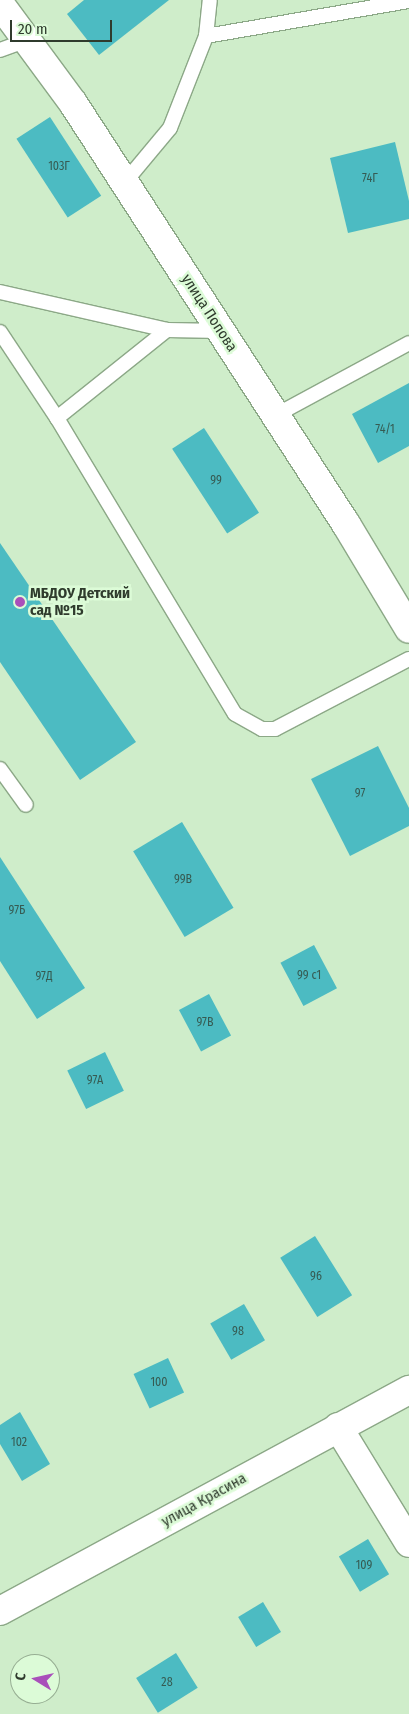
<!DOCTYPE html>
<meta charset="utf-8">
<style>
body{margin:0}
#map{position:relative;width:409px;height:1714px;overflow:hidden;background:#cfedca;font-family:"Fira Sans Condensed",sans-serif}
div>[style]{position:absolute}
.building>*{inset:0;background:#4cbbc2;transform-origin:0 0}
.roads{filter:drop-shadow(1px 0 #8ca887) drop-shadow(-1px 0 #8ca887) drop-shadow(0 1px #8ca887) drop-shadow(0 -1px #8ca887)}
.service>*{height:14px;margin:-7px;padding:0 7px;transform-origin:7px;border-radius:7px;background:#fff}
.minor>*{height:28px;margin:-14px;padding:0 14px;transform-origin:14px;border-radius:14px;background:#fff}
.tertiary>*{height:28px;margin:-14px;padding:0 14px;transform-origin:14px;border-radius:14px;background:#fff}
.dots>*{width:14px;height:14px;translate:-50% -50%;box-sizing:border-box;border:2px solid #dcfbd7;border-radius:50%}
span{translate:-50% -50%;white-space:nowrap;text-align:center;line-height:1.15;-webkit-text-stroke:5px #dcfbd7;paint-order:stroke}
.number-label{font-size:12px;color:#365b52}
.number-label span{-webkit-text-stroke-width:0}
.street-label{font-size:15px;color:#2f3b2d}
.poi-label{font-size:15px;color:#2f3b2d;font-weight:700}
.left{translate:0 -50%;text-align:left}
.north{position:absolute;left:10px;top:1654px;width:50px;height:50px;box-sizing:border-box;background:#dcfbd7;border:1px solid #97ae93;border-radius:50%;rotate:279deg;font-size:14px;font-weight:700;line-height:20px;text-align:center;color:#2f3b2d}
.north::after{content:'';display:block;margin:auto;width:18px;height:22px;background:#a94fba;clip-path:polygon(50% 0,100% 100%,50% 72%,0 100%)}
.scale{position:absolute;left:10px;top:20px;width:102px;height:22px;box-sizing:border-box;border:2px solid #2f3b2d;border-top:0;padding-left:6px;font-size:15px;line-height:18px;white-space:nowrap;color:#2f3b2d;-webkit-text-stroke:4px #dcfbd7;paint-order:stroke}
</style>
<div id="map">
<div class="building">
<i style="clip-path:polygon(84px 0,169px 0,99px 55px,67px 14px)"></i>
<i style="left:50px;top:117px;width:94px;height:40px;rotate:57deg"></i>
<i style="clip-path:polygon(395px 142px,409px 201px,409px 219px,348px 233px,330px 158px)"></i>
<i style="clip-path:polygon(409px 383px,409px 446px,378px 463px,352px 414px)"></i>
<i style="left:204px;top:428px;width:101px;height:38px;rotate:57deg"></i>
<i style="clip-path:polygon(0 543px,136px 742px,80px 780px,0 662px)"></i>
<i style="clip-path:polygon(378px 746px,409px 808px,409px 826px,350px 856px,311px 779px)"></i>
<i style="left:182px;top:822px;width:100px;height:57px;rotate:59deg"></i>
<i style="clip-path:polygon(0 857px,85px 988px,37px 1019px,0 961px)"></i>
<i style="left:314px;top:945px;width:49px;height:38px;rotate:62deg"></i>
<i style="left:209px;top:994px;width:47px;height:34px;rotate:62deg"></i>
<i style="left:105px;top:1052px;width:43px;height:42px;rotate:64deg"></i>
<i style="left:315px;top:1236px;width:70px;height:41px;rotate:58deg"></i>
<i style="left:244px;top:1304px;width:42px;height:39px;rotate:60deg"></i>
<i style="left:168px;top:1358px;width:38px;height:38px;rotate:65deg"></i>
<i style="clip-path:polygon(20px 1412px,50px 1464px,22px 1481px,0 1444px,0 1425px)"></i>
<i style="left:368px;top:1539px;width:41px;height:34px;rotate:59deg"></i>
<i style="left:263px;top:1602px;width:35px;height:29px;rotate:59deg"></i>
<i style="left:176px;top:1653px;width:41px;height:47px;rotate:58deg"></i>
</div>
<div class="roads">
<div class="service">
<i style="left:206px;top:36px;width:206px;rotate:-9.8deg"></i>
<i style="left:0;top:50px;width:30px;rotate:-20deg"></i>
<i style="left:125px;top:182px;width:70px;rotate:-50.2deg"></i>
<i style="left:170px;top:128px;width:99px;rotate:-68.6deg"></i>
<i style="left:206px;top:36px;width:36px;rotate:-84deg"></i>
<i style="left:0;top:292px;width:171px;rotate:12.8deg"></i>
<i style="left:167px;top:330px;width:54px;rotate:1.1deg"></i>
<i style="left:0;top:332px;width:103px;rotate:56.5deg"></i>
<i style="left:57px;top:418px;width:345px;rotate:59deg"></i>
<i style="left:235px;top:714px;width:31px;rotate:29deg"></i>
<i style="left:262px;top:729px;width:13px"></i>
<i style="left:275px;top:729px;width:151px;rotate:-27.6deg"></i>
<i style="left:276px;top:415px;width:151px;rotate:-28.4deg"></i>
<i style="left:57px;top:418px;width:141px;rotate:-38.7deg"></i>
<i style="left:0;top:769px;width:44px;rotate:54.2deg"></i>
</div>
<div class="minor">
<i style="left:338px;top:1427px;width:136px;rotate:58.5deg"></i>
<i style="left:0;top:1611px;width:465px;rotate:-28.4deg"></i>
</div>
<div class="tertiary">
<i style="left:0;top:4px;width:123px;rotate:53.6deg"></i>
<i style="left:73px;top:103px;width:502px;rotate:57.04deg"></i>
<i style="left:346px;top:524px;width:122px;rotate:59deg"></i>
</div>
</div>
<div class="dots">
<i style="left:20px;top:602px;background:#a94fba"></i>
</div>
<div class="number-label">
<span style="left:59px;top:167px">103Г</span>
<span style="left:370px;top:179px">74Г</span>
<span style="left:385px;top:430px">74/1</span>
<span style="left:216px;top:481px">99</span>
<span style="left:360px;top:794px">97</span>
<span style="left:183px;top:880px">99В</span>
<span style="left:17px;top:911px">97Б</span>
<span style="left:309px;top:976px">99 с1</span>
<span style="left:44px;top:977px">97Д</span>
<span style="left:205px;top:1023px">97В</span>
<span style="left:95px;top:1081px">97А</span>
<span style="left:316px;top:1277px">96</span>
<span style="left:238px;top:1332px">98</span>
<span style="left:159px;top:1383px">100</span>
<span style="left:19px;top:1443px">102</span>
<span style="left:364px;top:1566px">109</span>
<span style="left:167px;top:1683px">28</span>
</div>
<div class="street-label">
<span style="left:209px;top:313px;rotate:57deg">улица Попова</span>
<span style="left:204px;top:1500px;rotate:-29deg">улица Красина</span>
</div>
<div class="poi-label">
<span class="left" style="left:30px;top:602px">МБДОУ Детский<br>сад №15</span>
</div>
<div class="north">С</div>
<div class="scale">20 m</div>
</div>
